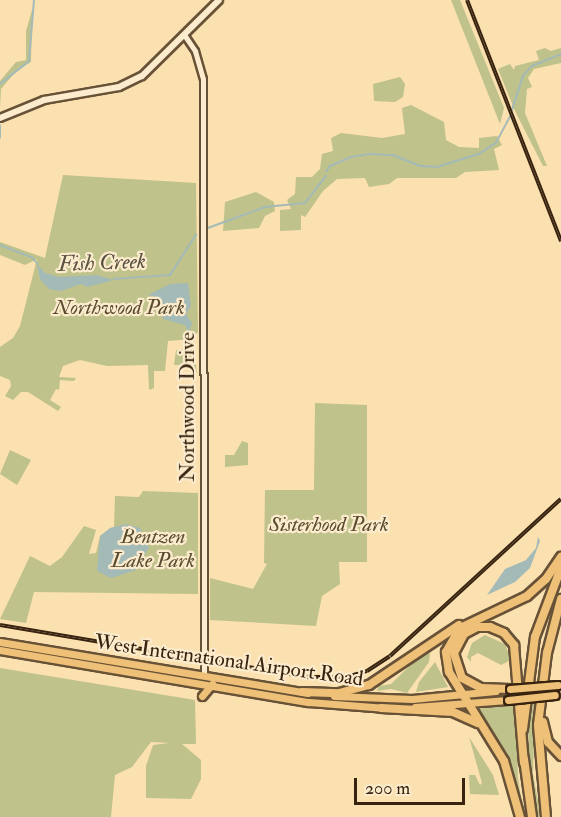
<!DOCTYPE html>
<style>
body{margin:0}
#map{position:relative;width:561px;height:817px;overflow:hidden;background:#fbe0b0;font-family:"IM FELL Double Pica",serif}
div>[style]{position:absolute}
.green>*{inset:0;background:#bfc28b}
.water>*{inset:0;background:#a4bab7}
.stream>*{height:1.5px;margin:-0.75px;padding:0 0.75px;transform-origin:0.75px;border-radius:0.75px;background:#a4bab7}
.roads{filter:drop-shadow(2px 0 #685237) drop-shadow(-2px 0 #685237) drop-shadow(0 2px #685237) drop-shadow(0 -2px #685237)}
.tertiary>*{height:5px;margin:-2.5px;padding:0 2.5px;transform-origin:2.5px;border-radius:2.5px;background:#fcebcc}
.secondary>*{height:6px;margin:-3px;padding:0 3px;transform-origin:3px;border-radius:3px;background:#fcebcc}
.primary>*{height:7px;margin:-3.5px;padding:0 3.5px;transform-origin:3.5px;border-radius:3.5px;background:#eec078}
.motorway>*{height:8px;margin:-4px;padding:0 4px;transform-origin:4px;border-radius:4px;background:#eec078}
.rail>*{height:4px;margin-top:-2px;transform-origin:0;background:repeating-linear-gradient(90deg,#fcebcc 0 4.5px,#37230f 0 9px);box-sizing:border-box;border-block:2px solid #37230f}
.bridges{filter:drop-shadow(2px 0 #37230f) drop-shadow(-2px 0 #37230f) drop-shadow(0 2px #37230f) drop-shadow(0 -2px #37230f)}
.primary-bridge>*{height:7px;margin:-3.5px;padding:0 3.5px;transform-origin:3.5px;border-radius:3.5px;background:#eec078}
span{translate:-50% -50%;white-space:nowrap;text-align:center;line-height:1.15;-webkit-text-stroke:4.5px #fcebcc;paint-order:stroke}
.park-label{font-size:21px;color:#594b2e;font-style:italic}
.street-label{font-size:21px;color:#37230f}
.water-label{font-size:22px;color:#585041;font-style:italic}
.scale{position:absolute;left:354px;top:778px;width:111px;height:27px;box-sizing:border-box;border:3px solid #37230f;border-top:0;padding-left:8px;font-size:18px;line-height:21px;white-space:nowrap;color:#37230f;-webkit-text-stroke:4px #fcebcc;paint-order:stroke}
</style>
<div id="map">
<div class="green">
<i style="clip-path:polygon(451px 0,460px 0,504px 108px,500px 124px)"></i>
<i style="clip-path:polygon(32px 10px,31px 62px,17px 70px,1px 89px,0 108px,0 81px,16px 62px,26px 60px,26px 31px)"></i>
<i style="clip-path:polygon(545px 48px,551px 51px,561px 48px,561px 63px,534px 69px,528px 78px,532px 87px,527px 89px,525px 113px,547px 166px,543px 166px,515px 111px,498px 69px,510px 64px,514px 70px,515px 66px,539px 60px,536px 51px)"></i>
<i style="clip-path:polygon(400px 77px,405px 84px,403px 97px,395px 102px,374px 101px,373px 84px)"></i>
<i style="clip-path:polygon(411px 105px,444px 122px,446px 140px,459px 147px,479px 148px,479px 138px,497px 136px,502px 145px,494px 149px,499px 170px,465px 172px,456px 178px,397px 178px,389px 184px,369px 187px,365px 178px,337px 179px,323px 191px,305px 217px,301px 215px,301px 230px,280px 231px,280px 210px,291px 209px,287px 200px,295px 194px,296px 177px,312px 177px,320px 169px,322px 154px,333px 151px,331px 138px,341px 133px,382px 138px,405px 134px,402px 108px)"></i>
<i style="clip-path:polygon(63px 175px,196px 183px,198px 332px,191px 339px,168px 341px,165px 371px,154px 371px,154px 388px,149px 390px,148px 365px,107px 366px,80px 360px,63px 366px,59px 377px,76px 378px,74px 381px,60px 380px,59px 390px,56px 389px,50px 400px,61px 407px,58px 411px,28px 392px,21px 392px,13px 400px,5px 396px,11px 386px,10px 380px,0 376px,0 347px,13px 338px,20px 326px,37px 259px,25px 265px,0 255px,0 242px,45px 258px)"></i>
<i style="clip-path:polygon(256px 192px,274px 202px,275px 211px,265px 216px,259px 228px,223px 231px,225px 202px)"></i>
<i style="clip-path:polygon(194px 349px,197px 373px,191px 373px,190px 365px,174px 365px,176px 350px)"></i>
<i style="clip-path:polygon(315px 403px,367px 405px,367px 562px,339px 562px,340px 584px,322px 596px,316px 626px,210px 620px,210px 578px,253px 589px,267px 564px,264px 563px,265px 490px,314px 490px)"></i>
<i style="clip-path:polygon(242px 441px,248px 443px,248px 465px,225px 467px,225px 455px,234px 455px)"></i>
<i style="clip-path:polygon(10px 450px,31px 460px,17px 485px,0 474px)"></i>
<i style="clip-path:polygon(143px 491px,198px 493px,198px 594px,34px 592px,26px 623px,0 619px,30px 556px,50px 566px,62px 557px,84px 526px,96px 530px,89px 554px,96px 553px,100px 536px,114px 527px,115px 496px,139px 497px)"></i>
<i style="clip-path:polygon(485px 635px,505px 644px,511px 660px,501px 665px,478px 653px,471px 657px,471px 662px,467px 657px,472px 643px)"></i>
<i style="clip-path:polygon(425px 651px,430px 654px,429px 662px,407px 693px,391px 689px,377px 691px,379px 686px,391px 684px)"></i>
<i style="clip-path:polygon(435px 662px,448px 687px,416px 692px,419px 682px)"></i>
<i style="clip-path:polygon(0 668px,195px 700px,196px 744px,182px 744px,201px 760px,201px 779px,191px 799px,146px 798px,146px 766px,153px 745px,169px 743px,151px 742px,132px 767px,115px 775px,111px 817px,0 817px)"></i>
<i style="clip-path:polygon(535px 701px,533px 774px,541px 817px,536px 817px,528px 748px,529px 702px)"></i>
<i style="clip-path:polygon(515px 703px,518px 778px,524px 817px,509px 770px,474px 710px)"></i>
<i style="clip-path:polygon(469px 737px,493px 775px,499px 795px,470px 794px,469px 775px,475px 775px,480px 785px,482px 783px)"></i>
</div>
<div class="water">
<i style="clip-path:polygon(37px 264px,45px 273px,59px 277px,97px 275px,114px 280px,87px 287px,81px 284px,61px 291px,49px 289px,40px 279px)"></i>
<i style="clip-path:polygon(188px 283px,191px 306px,186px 314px,192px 323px,189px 334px,185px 325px,163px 319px,160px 298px,148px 295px,170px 284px)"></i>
<i style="clip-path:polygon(126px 524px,140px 528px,149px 547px,136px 570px,111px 578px,97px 571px,100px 536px,110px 528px)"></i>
<i style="clip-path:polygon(538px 537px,540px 541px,530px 568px,515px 582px,487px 595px,505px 569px,526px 560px,536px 548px)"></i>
</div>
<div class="stream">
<i style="left:0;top:84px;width:37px;rotate:-38deg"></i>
<i style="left:29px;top:61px;width:61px;rotate:-85.3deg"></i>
<i style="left:512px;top:110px;width:36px;rotate:-72deg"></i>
<i style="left:523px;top:76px;width:13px;rotate:-48deg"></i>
<i style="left:532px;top:66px;width:31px;rotate:-22deg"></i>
<i style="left:0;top:138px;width:12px;rotate:-90deg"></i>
<i style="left:326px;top:172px;width:7px;rotate:-56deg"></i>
<i style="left:330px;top:166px;width:23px;rotate:-23deg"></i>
<i style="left:351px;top:157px;width:20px;rotate:-9deg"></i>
<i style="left:371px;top:154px;width:22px;rotate:3deg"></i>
<i style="left:393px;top:155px;width:29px;rotate:22deg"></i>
<i style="left:420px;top:166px;width:17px;rotate:3deg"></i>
<i style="left:437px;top:167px;width:44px;rotate:-17.2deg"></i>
<i style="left:479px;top:154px;width:20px;rotate:-33deg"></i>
<i style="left:496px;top:143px;width:30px;rotate:-62deg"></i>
<i style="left:208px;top:228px;width:61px;rotate:-20.2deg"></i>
<i style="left:265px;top:207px;width:40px;rotate:-5.7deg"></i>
<i style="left:305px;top:203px;width:34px;rotate:-52deg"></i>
<i style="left:0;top:245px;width:34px;rotate:21deg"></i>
<i style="left:32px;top:257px;width:9px;rotate:49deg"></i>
<i style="left:114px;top:279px;width:56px;rotate:-4.1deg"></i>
<i style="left:170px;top:275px;width:48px;rotate:-57deg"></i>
</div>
<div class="roads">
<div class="tertiary">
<i style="left:185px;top:36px;width:18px;rotate:56deg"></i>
<i style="left:195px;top:51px;width:29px;rotate:74deg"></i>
<i style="left:203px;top:79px;width:596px;rotate:89.9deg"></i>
</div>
<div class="secondary">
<i style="left:0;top:118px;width:48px;rotate:-22.2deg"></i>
<i style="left:44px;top:100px;width:76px;rotate:-9.8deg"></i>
<i style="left:119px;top:87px;width:25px;rotate:-26deg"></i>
<i style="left:142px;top:76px;width:108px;rotate:-44.6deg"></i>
</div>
<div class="primary">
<i style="left:0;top:642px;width:312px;rotate:9.4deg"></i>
<i style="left:0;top:650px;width:313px;rotate:9.6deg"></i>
<i style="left:309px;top:702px;width:77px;rotate:4.5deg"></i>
<i style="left:202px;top:696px;width:16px;rotate:-50deg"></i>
<i style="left:334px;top:696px;width:78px;rotate:2.2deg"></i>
<i style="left:412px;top:699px;width:84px;rotate:-5.4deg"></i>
<i style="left:415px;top:707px;width:93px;rotate:-4.3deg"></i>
</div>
<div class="motorway">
<i style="left:510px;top:689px;width:29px;rotate:-178deg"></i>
<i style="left:481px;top:688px;width:21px;rotate:-152deg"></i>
<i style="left:462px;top:678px;width:26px;rotate:-108deg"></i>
<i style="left:454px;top:653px;width:21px;rotate:-62deg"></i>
<i style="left:464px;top:634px;width:15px;rotate:-28deg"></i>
<i style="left:477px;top:627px;width:13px"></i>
<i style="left:490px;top:627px;width:15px;rotate:23deg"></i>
<i style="left:504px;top:633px;width:16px;rotate:50deg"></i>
<i style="left:514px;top:645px;width:118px;rotate:85.2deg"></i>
<i style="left:302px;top:692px;width:37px;rotate:2deg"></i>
<i style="left:339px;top:693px;width:31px;rotate:-15deg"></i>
<i style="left:369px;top:685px;width:108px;rotate:-33.7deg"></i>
<i style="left:381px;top:708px;width:72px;rotate:3.2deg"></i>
<i style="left:453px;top:712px;width:27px;rotate:24deg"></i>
<i style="left:543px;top:722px;width:21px;rotate:76deg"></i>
<i style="left:548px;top:742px;width:19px;rotate:47deg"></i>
<i style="left:523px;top:729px;width:93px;rotate:-82.6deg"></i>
<i style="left:535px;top:637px;width:74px;rotate:-69.4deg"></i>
<i style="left:524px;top:759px;width:59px;rotate:82.1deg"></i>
<i style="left:520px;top:817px;width:58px;rotate:-105.9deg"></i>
<i style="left:504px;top:761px;width:105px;rotate:-121.7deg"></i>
<i style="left:449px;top:672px;width:20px;rotate:-99deg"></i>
<i style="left:446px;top:652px;width:28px;rotate:-60deg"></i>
<i style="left:460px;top:628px;width:74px;rotate:-25.5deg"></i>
<i style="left:527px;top:596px;width:25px;rotate:-42deg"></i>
<i style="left:546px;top:579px;width:27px;rotate:-56deg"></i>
<i style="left:546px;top:817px;width:92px;rotate:-95deg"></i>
<i style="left:538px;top:725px;width:73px;rotate:-82.9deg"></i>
<i style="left:547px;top:653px;width:56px;rotate:-75.5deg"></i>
</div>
</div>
<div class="rail">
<i style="left:467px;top:0;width:259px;rotate:68.7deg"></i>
<i style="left:0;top:625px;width:313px;rotate:9.6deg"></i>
<i style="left:309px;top:677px;width:38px"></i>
<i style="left:347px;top:677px;width:21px;rotate:-17deg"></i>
<i style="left:367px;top:671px;width:27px;rotate:-33deg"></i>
<i style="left:390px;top:656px;width:232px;rotate:-42.6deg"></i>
</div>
<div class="bridges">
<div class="primary-bridge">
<i style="left:510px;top:689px;width:48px;rotate:-4.8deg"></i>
<i style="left:508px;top:700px;width:47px;rotate:-6.1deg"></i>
</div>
</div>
<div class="park-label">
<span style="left:119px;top:308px">Northwood Park</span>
<span style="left:329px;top:525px">Sisterhood Park</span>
<span style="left:153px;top:549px">Bentzen<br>Lake Park</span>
</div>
<div class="street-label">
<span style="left:188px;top:407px;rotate:-90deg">Northwood Drive</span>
<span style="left:229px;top:661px;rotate:8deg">West International Airport Road</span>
</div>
<div class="water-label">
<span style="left:102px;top:263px;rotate:-2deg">Fish Creek</span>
</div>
<div class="scale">200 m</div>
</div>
